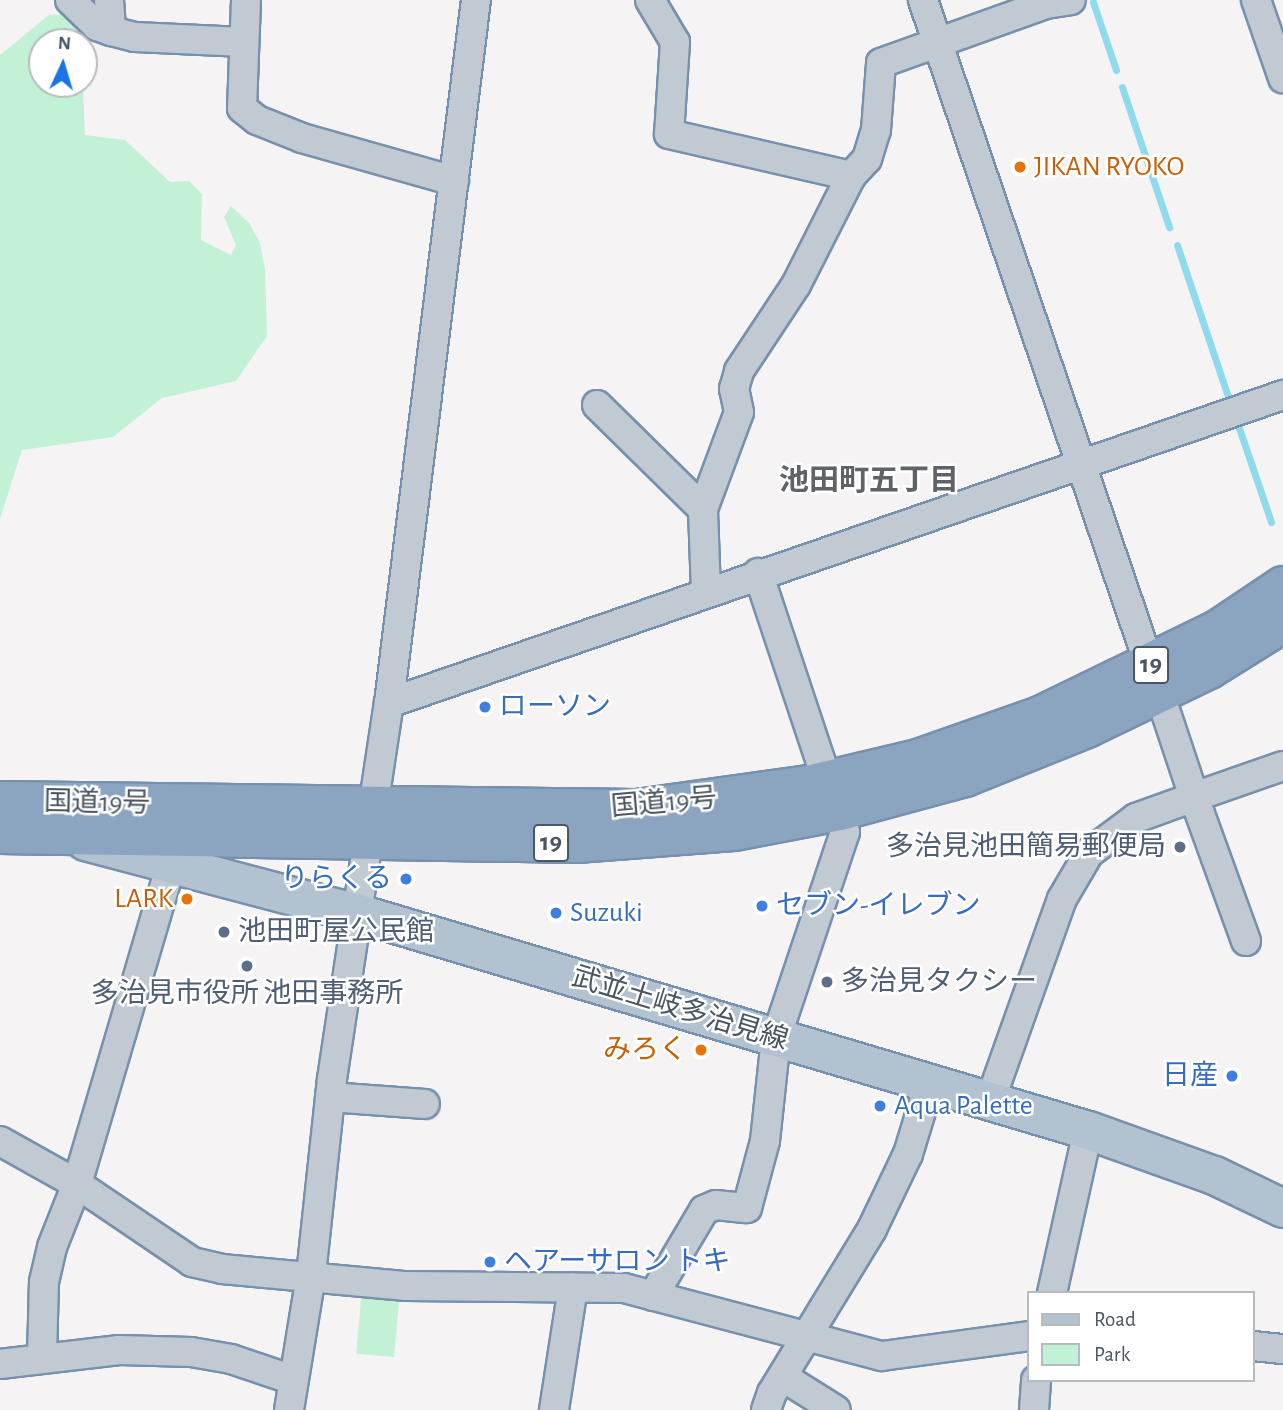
<!DOCTYPE html>
<meta charset="utf-8">
<style>
body{margin:0}
#map{position:relative;width:1283px;height:1410px;overflow:hidden;background:#f5f3f3;font-family:"Alegreya Sans","Noto Sans JP",sans-serif}
div>[style]{position:absolute}
.green>*{inset:0;background:#c3f1d5;transform-origin:0 0}
.stream>*{height:7px;margin:-3.5px;padding:0 3.5px;transform-origin:3.5px;border-radius:3.5px;background:#90daee}
.roads{filter:drop-shadow(2px 0 #7690ad) drop-shadow(-2px 0 #7690ad) drop-shadow(0 2px #7690ad) drop-shadow(0 -2px #7690ad)}
.minor>*{height:28px;margin:-14px;padding:0 14px;transform-origin:14px;border-radius:14px;background:#c1cad2}
.major>*{height:37px;margin:-18.5px;padding:0 18.5px;transform-origin:18.5px;border-radius:18.5px;background:#b3c2d1}
.highway>*{height:38px;margin:-19px;padding:0 19px;transform-origin:19px;border-radius:19px;background:#8ba5c1}
.dots>*{width:19px;height:19px;translate:-50% -50%;box-sizing:border-box;border:4px solid #fff;border-radius:50%}
span{translate:-50% -50%;white-space:nowrap;text-align:center;line-height:1.15;-webkit-text-stroke:5px #fff;paint-order:stroke}
.shield-label span{padding:2px 5px;background:#fff;border:2px solid;border-radius:5px;-webkit-text-stroke-width:0}
.shield-label{font-size:26px;color:#4a5661;font-weight:700}
.food-label{font-size:28px;color:#c56008}
.left{translate:0 -50%;text-align:left}
.right{translate:-100% -50%;text-align:right}
.shop-label{font-size:28px;color:#366cbe}
.street-label{font-size:28px;color:#4a5661}
.service-label{font-size:28px;color:#4e5e75}
.neighbourhood-label{font-size:30px;color:#5f6368;font-weight:700}
.legend{position:absolute;left:1027px;top:1291px;width:228px;height:91px;box-sizing:border-box;background:#fff;border:2px solid #b7bbc0;margin:0;padding:9px 12px;list-style:none;font-size:21px;color:#4a5661}
.legend li{display:flex;align-items:center;gap:14px;height:35px}
.legend b{width:35px;border:2px solid #b7bbc0}
.north{position:absolute;left:28px;top:28px;width:70px;height:70px;box-sizing:border-box;background:#fff;border:2px solid #b7bbc0;border-radius:50%;rotate:4deg;font-size:19px;font-weight:700;line-height:28px;text-align:center;color:#4a5661}
.north::after{content:'';display:block;margin:auto;width:24px;height:32px;background:#1a73e8;clip-path:polygon(50% 0,100% 100%,50% 72%,0 100%)}
</style>
<div id="map">
<div class="green">
<i style="clip-path:polygon(64px 14px,79px 26px,81px 42px,42px 42px,42px 84px,83px 84px,85px 135px,125px 140px,170px 182px,189px 181px,202px 194px,201px 240px,231px 255px,236px 245px,224px 217px,231px 206px,249px 223px,260px 243px,265px 269px,267px 336px,236px 381px,162px 398px,113px 437px,22px 450px,0 519px,0 55px,49px 15px)"></i>
<i style="left:362px;top:1288px;width:38px;height:66px;rotate:5deg"></i>
</div>
<div class="stream">
<i style="left:1093px;top:2px;width:72px;rotate:71.3deg"></i>
<i style="left:1122px;top:87px;width:148px;rotate:71.4deg"></i>
<i style="left:1177px;top:245px;width:157px;rotate:71.4deg"></i>
<i style="left:1236px;top:419px;width:109px;rotate:71.2deg"></i>
</div>
<div class="roads">
<div class="minor">
<i style="left:70px;top:0;width:37px;rotate:44deg"></i>
<i style="left:97px;top:26px;width:15px;rotate:20deg"></i>
<i style="left:111px;top:31px;width:25px;rotate:14deg"></i>
<i style="left:135px;top:37px;width:109px;rotate:2.6deg"></i>
<i style="left:109px;top:0;width:31px;rotate:86deg"></i>
<i style="left:246px;top:0;width:108px;rotate:92.1deg"></i>
<i style="left:242px;top:108px;width:19px;rotate:39deg"></i>
<i style="left:257px;top:120px;width:48px;rotate:21.8deg"></i>
<i style="left:302px;top:138px;width:158px;rotate:15.8deg"></i>
<i style="left:650px;top:0;width:49px;rotate:59.2deg"></i>
<i style="left:675px;top:42px;width:92px;rotate:93.7deg"></i>
<i style="left:669px;top:134px;width:187px;rotate:13deg"></i>
<i style="left:923px;top:0;width:689px;rotate:71.2deg"></i>
<i style="left:1256px;top:0;width:83px;rotate:70.9deg"></i>
<i style="left:597px;top:405px;width:148px;rotate:44.5deg"></i>
<i style="left:758px;top:573px;width:219px;rotate:71.6deg"></i>
<i style="left:706px;top:592px;width:83px;rotate:-92.1deg"></i>
<i style="left:703px;top:509px;width:103px;rotate:-69.6deg"></i>
<i style="left:739px;top:412px;width:24px;rotate:-102deg"></i>
<i style="left:734px;top:389px;width:19px;rotate:-74deg"></i>
<i style="left:739px;top:371px;width:103px;rotate:-56.5deg"></i>
<i style="left:796px;top:285px;width:122px;rotate:-63.2deg"></i>
<i style="left:851px;top:176px;width:23px;rotate:-47deg"></i>
<i style="left:867px;top:159px;width:30px;rotate:-73deg"></i>
<i style="left:876px;top:130px;width:67px;rotate:-85.7deg"></i>
<i style="left:881px;top:63px;width:175px;rotate:-19.7deg"></i>
<i style="left:1046px;top:4px;width:25px;rotate:-9deg"></i>
<i style="left:389px;top:703px;width:946px;rotate:-19.01deg"></i>
<i style="left:1246px;top:941px;width:153px;rotate:-109.9deg"></i>
<i style="left:1194px;top:797px;width:94px;rotate:-19.2deg"></i>
<i style="left:330px;top:1097px;width:95px;rotate:4.2deg"></i>
<i style="left:990px;top:1101px;width:214px;rotate:-70.4deg"></i>
<i style="left:1062px;top:899px;width:53px;rotate:-59.6deg"></i>
<i style="left:1089px;top:853px;width:59px;rotate:-36.7deg"></i>
<i style="left:1136px;top:818px;width:62px;rotate:-19.9deg"></i>
<i style="left:1194px;top:797px;width:89px;rotate:-108.4deg"></i>
<i style="left:0;top:1141px;width:88px;rotate:29.2deg"></i>
<i style="left:77px;top:1184px;width:139px;rotate:34.1deg"></i>
<i style="left:192px;top:1262px;width:31px;rotate:13deg"></i>
<i style="left:222px;top:1269px;width:185px;rotate:5.3deg"></i>
<i style="left:406px;top:1286px;width:218px;rotate:0.5deg"></i>
<i style="left:624px;top:1288px;width:267px;rotate:14.8deg"></i>
<i style="left:882px;top:1356px;width:148px;rotate:-7.7deg"></i>
<i style="left:1052px;top:1293px;width:167px;rotate:-77.5deg"></i>
<i style="left:653px;top:1296px;width:100px;rotate:-59.3deg"></i>
<i style="left:704px;top:1210px;width:13px;rotate:-23deg"></i>
<i style="left:716px;top:1205px;width:31px;rotate:6deg"></i>
<i style="left:747px;top:1208px;width:69px;rotate:-75deg"></i>
<i style="left:765px;top:1141px;width:104px;rotate:-83.9deg"></i>
<i style="left:776px;top:1038px;width:217px;rotate:-71.5deg"></i>
<i style="left:845px;top:832px;width:22px;rotate:-103deg"></i>
<i style="left:1253px;top:1346px;width:30px;rotate:6deg"></i>
<i style="left:42px;top:1357px;width:75px;rotate:-88.5deg"></i>
<i style="left:44px;top:1282px;width:36px;rotate:-77deg"></i>
<i style="left:52px;top:1247px;width:68px;rotate:-68.4deg"></i>
<i style="left:77px;top:1184px;width:330px;rotate:-73.6deg"></i>
<i style="left:0;top:1364px;width:120px;rotate:-6.7deg"></i>
<i style="left:119px;top:1350px;width:72px;rotate:1.6deg"></i>
<i style="left:191px;top:1352px;width:41px;rotate:9.9deg"></i>
<i style="left:231px;top:1359px;width:65px;rotate:18.7deg"></i>
<i style="left:783px;top:1377px;width:62px;rotate:31.9deg"></i>
<i style="left:289px;top:1410px;width:137px;rotate:-80.7deg"></i>
<i style="left:311px;top:1275px;width:197px;rotate:-83.9deg"></i>
<i style="left:332px;top:1079px;width:380px;rotate:-81.4deg"></i>
<i style="left:389px;top:703px;width:708px;rotate:-82.95deg"></i>
<i style="left:554px;top:1410px;width:124px;rotate:-81.2deg"></i>
<i style="left:766px;top:1410px;width:18px;rotate:-71deg"></i>
<i style="left:772px;top:1393px;width:192px;rotate:-58.6deg"></i>
<i style="left:872px;top:1229px;width:83px;rotate:-64.4deg"></i>
<i style="left:908px;top:1154px;width:75px;rotate:-73deg"></i>
<i style="left:1034px;top:1410px;width:30px;rotate:-86deg"></i>
</div>
<div class="major">
<i style="left:85px;top:841px;width:282px;rotate:14.8deg"></i>
<i style="left:358px;top:913px;width:762px;rotate:16.56deg"></i>
<i style="left:1088px;top:1130px;width:134px;rotate:19.7deg"></i>
<i style="left:1214px;top:1175px;width:76px;rotate:25.6deg"></i>
</div>
<div class="highway">
<i style="left:0;top:801px;width:636px;rotate:0.72deg"></i>
<i style="left:636px;top:809px;width:174px;rotate:-7.9deg"></i>
<i style="left:808px;top:785px;width:113px;rotate:-13.3deg"></i>
<i style="left:918px;top:759px;width:129px;rotate:-19.4deg"></i>
<i style="left:1040px;top:716px;width:199px;rotate:-25.9deg"></i>
<i style="left:1219px;top:629px;width:77px;rotate:-33.9deg"></i>
<i style="left:0;top:834px;width:577px;rotate:0.89deg"></i>
<i style="left:577px;top:843px;width:157px;rotate:-4.4deg"></i>
<i style="left:734px;top:831px;width:108px;rotate:-10.7deg"></i>
<i style="left:840px;top:811px;width:130px;rotate:-15.2deg"></i>
<i style="left:965px;top:777px;width:131px;rotate:-21.9deg"></i>
<i style="left:1087px;top:728px;width:136px;rotate:-25.8deg"></i>
<i style="left:1209px;top:669px;width:87px;rotate:-31.9deg"></i>
</div>
</div>
<div class="dots">
<i style="left:1020px;top:167px;background:#e8710a"></i>
<i style="left:485px;top:707px;background:#3f7fe0"></i>
<i style="left:1180px;top:847px;background:#5c6f8a"></i>
<i style="left:406px;top:879px;background:#3f7fe0"></i>
<i style="left:187px;top:899px;background:#e8710a"></i>
<i style="left:762px;top:906px;background:#3f7fe0"></i>
<i style="left:556px;top:913px;background:#3f7fe0"></i>
<i style="left:224px;top:932px;background:#5c6f8a"></i>
<i style="left:247px;top:966px;background:#5c6f8a"></i>
<i style="left:827px;top:982px;background:#5c6f8a"></i>
<i style="left:701px;top:1050px;background:#e8710a"></i>
<i style="left:1232px;top:1076px;background:#3f7fe0"></i>
<i style="left:880px;top:1106px;background:#3f7fe0"></i>
<i style="left:490px;top:1262px;background:#3f7fe0"></i>
</div>
<div class="shield-label">
<span style="left:1151px;top:665px">19</span>
<span style="left:551px;top:843px">19</span>
</div>
<div class="food-label">
<span class="left" style="left:1034px;top:167px">JIKAN RYOKO</span>
<span class="right" style="left:173px;top:899px">LARK</span>
<span class="right" style="left:687px;top:1050px">みろく</span>
</div>
<div class="shop-label">
<span class="left" style="left:499px;top:707px">ローソン</span>
<span class="right" style="left:392px;top:879px">りらくる</span>
<span class="left" style="left:776px;top:906px">セブン-イレブン</span>
<span class="left" style="left:570px;top:913px">Suzuki</span>
<span class="right" style="left:1218px;top:1076px">日産</span>
<span class="left" style="left:894px;top:1106px">Aqua Palette</span>
<span class="left" style="left:504px;top:1262px">ヘアーサロン トキ</span>
</div>
<div class="street-label">
<span style="left:97px;top:803px;rotate:1deg">国道19号</span>
<span style="left:664px;top:803px;rotate:-5deg">国道19号</span>
<span style="left:680px;top:1009px;rotate:17deg">武並土岐多治見線</span>
</div>
<div class="service-label">
<span class="right" style="left:1166px;top:847px">多治見池田簡易郵便局</span>
<span class="left" style="left:238px;top:932px">池田町屋公民館</span>
<span class="left" style="left:841px;top:982px">多治見タクシー</span>
<span style="left:247px;top:994px">多治見市役所 池田事務所</span>
</div>
<div class="neighbourhood-label">
<span style="left:869px;top:481px">池田町五丁目</span>
</div>
<ul class="legend">
<li><b style="height:9px;background:#b3c2d1"></b>Road</li>
<li><b style="height:19px;background:#c3f1d5"></b>Park</li>
</ul>
<div class="north">N</div>
</div>
